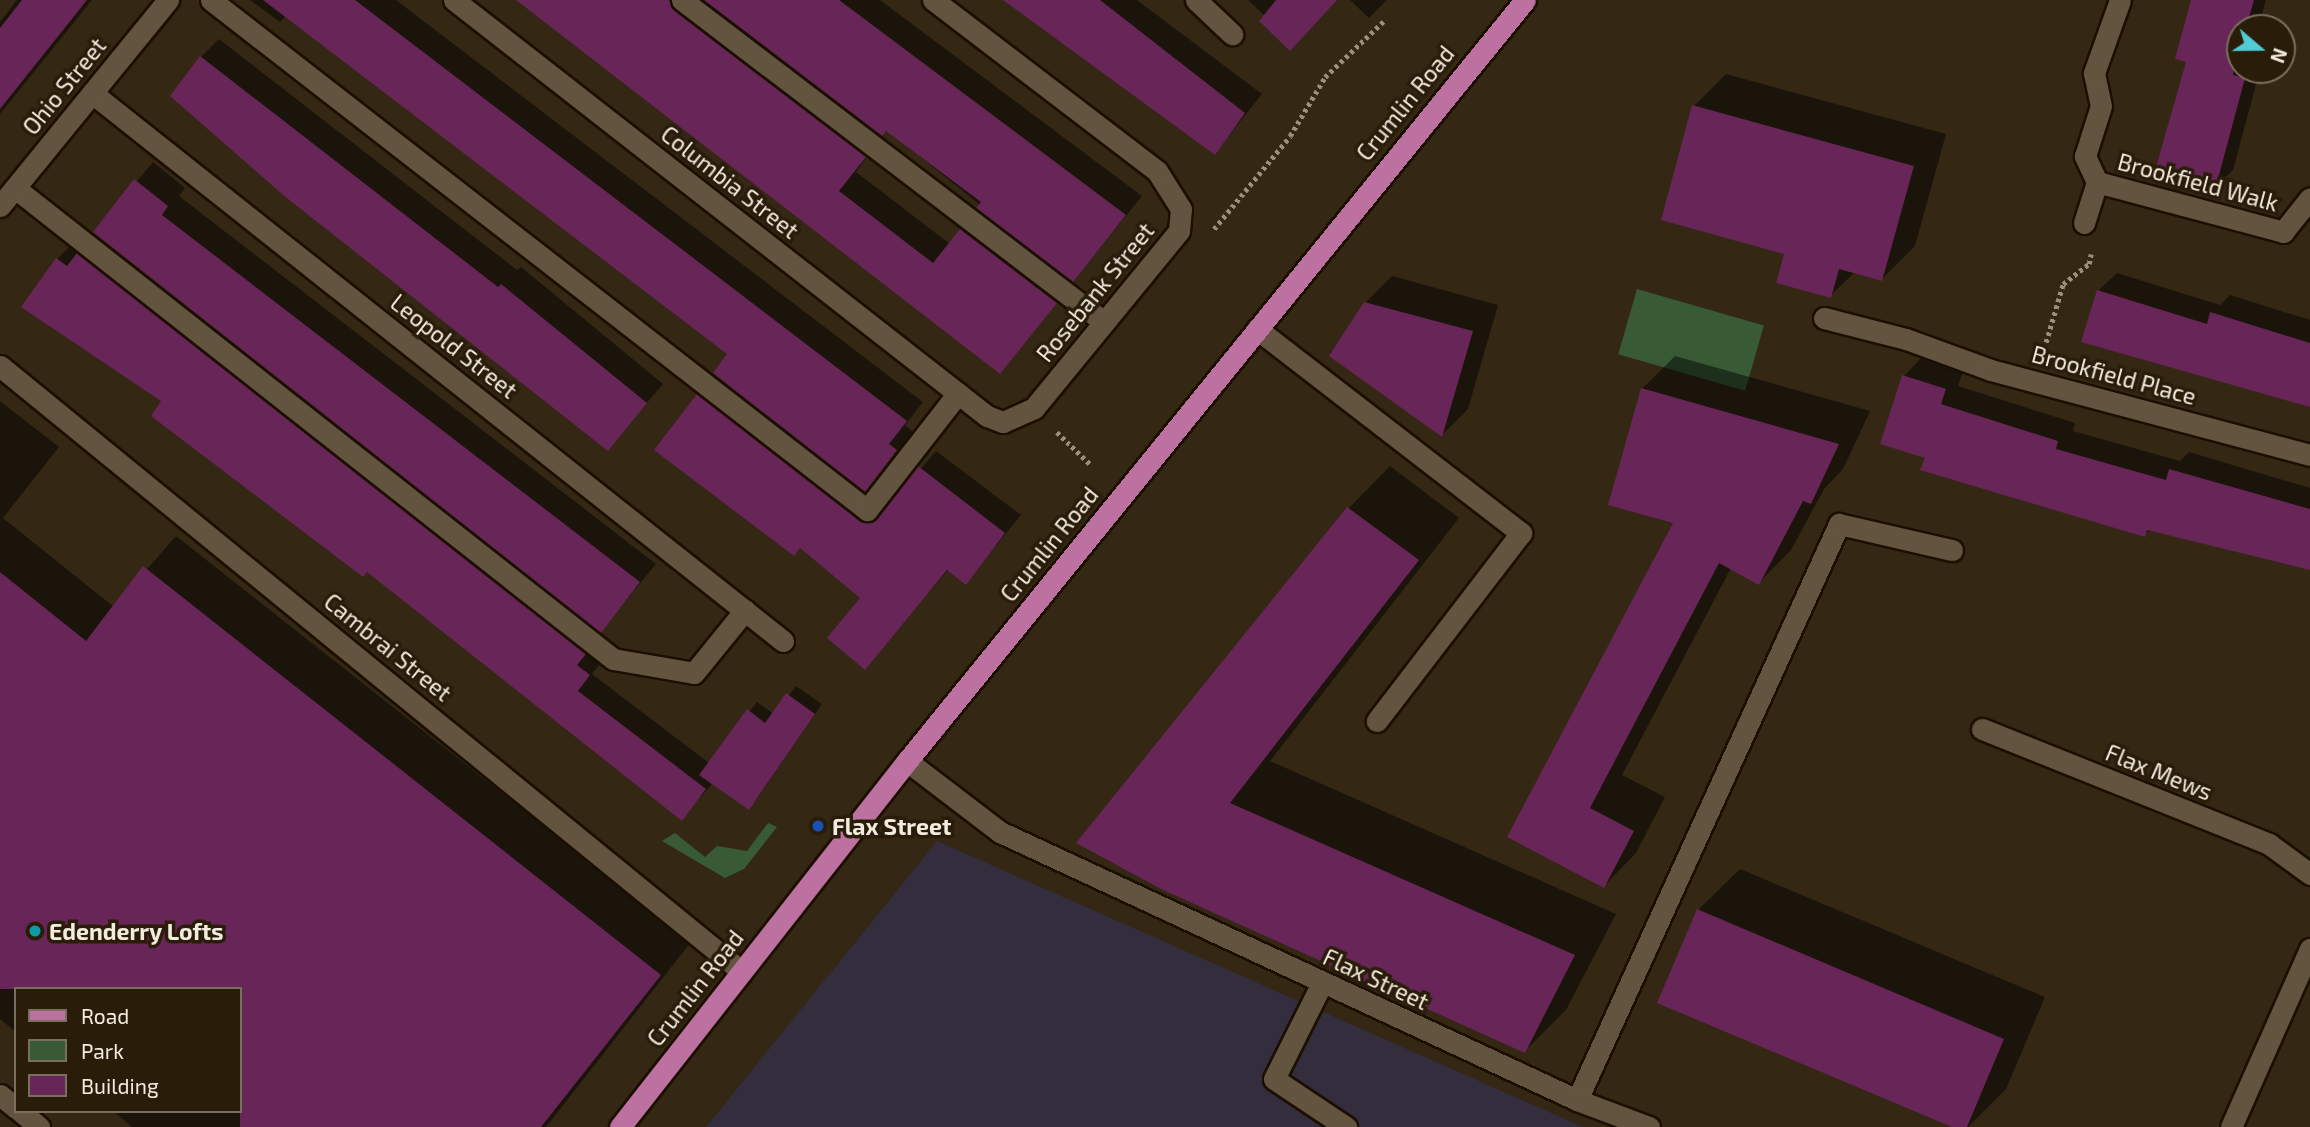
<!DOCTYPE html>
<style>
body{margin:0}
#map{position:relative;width:2310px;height:1127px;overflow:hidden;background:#342714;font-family:"Exo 2",sans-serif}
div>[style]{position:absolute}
.commercial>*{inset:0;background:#332d3d}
.green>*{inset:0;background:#385b35;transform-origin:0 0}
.shadow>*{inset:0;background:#0007}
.building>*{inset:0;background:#682557}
.path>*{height:4.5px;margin-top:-2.25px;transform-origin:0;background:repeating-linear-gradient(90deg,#9a9080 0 3.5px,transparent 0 7px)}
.roads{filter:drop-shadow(2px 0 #1b0f01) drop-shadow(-2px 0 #1b0f01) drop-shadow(0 2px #1b0f01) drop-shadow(0 -2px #1b0f01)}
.lane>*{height:21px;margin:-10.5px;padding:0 10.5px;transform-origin:10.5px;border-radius:10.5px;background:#635440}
.street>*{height:21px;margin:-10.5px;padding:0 10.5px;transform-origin:10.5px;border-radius:10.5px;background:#635440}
.secondary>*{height:21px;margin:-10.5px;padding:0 10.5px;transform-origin:10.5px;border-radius:10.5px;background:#635440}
.primary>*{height:21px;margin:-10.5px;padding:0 10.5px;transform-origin:10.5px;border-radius:10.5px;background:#bd71a1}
.dots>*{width:19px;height:19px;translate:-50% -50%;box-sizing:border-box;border:4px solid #291d0a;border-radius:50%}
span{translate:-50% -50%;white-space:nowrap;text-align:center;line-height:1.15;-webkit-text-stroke:7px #291d0a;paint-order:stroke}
.street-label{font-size:23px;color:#f3ebdf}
.poi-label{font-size:23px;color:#f3ebdf;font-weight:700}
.left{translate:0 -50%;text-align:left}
.legend{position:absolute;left:14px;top:987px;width:228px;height:126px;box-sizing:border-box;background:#291d0a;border:2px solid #7a6f5f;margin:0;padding:9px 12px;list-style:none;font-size:21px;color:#f3ebdf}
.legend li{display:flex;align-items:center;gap:14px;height:35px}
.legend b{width:35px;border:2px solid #7a6f5f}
.north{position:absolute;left:2226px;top:14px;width:70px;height:70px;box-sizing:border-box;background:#291d0a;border:2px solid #7a6f5f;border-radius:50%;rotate:110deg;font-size:19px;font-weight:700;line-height:28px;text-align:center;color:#f3ebdf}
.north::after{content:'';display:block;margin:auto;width:24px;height:32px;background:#51ccd4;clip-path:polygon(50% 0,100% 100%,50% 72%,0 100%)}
</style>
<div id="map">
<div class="commercial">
<i style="clip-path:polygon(937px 841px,1583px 1127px,706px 1127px)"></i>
</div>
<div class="green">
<i style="left:1637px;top:289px;width:132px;height:68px;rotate:16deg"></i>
<i style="clip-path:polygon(768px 823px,777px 827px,744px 869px,725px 878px,662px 841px,675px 833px,705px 857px,717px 846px,747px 851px)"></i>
</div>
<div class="shadow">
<i style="clip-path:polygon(17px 0,92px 0,0 114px,0 22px)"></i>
<i style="clip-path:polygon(250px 0,396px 0,923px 402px,905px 425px,913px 432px,865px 489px,730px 354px,287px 15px,280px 22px)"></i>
<i style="clip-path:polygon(evenodd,518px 0,880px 0,1142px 196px,1000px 372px,518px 0,886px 129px,1062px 271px,1060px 273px,979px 212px,950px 244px,856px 172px,886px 129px)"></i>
<i style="clip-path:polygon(1004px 0,1137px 0,1262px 94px,1215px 153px)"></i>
<i style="clip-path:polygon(1248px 0,1336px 0,1265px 16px)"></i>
<i style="clip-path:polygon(1350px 0,1387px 0,1369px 18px)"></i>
<i style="clip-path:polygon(2193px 0,2266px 0,2258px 28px,2240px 28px,2240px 70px,2260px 70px,2233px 170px,2214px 188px,2188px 61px)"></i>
<i style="clip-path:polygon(219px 39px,517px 270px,521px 267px,663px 384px,608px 448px,201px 57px)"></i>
<i style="clip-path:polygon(1726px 74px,1946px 134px,1915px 246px,1882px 279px,1855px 272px,1830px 296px,1787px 253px,1694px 106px)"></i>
<i style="clip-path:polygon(153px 162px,185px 188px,179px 196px,656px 564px,601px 631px,95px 232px)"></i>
<i style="clip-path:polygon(73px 243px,605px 658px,592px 674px,709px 763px,757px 702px,774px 714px,796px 686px,822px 704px,757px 799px,749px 808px,713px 783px,682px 818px,164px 401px,57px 259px)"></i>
<i style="clip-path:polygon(2117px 273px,2220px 305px,2230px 295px,2310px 320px,2310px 406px,2098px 291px)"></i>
<i style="clip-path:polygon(1392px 276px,1498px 305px,1468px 409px,1442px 435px,1365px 303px)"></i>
<i style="clip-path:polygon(1675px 356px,1870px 411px,1843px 469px,1824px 489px,1791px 550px,1759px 583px,1731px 568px,1622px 775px,1665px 797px,1636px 853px,1604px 886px,1509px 836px,1675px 522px,1642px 389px)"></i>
<i style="clip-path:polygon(1922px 357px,1963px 371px,1958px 386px,2075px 423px,2073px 431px,2180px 461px,2189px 452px,2310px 488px,2310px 569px,2150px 529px,2144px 535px,1883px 443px,1904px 376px)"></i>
<i style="clip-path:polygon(715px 379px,877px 505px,891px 503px,936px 451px,1021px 515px,966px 582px,949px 569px,864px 667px,862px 598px,801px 547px,794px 554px,698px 395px)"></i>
<i style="clip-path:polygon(0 401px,59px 447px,3px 518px,114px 607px,176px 536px,691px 942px,546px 1127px,132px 1127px,113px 1111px,240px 1111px,240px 989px,16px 989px,16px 1032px,0 1019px)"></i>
<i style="clip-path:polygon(1390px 466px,1459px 518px,1270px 761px,1616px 914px,1566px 1010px,1525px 1051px,1079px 843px,1349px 508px)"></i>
<i style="clip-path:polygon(1740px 869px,2045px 997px,2006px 1089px,1968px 1127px,1956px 1127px,1698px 910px)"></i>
</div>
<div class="building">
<i style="clip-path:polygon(22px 0,87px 0,0 109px,0 28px)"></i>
<i style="clip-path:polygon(263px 0,355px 0,907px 421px,889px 444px,897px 450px,865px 492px,713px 373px,727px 354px)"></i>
<i style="clip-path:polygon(516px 0,669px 0,674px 10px,866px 157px,839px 191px,933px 263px,960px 229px,1057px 303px,1000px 374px)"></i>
<i style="clip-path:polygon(704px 0,839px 0,1126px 215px,1073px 282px,976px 208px,981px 202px,886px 131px,882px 136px)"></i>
<i style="clip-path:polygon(1003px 0,1100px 0,1245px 113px,1215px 155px)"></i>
<i style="clip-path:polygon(1276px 0,1337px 0,1290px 51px,1259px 21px)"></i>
<i style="clip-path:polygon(2191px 0,2254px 0,2246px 28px,2240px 28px,2233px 75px,2245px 78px,2215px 190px,2154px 174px,2186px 62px,2175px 59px)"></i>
<i style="clip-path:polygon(200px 56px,498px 287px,501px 284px,647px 403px,608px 451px,283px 195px,170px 96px)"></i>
<i style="clip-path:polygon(1692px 105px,1914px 166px,1882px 281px,1839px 269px,1831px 298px,1776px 283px,1784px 254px,1661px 220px)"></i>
<i style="clip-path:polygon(134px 179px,168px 206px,162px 215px,640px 582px,601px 633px,93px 232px)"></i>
<i style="clip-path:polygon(77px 253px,586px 654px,577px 665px,590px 675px,578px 691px,706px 789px,682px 821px,367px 572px,363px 577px,151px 416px,161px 401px,21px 307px,56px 258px,67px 266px)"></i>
<i style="clip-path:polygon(2097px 290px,2207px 324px,2210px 312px,2310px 343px,2310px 407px,2081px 342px)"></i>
<i style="clip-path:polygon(1364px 302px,1473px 331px,1442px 437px,1329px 356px)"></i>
<i style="clip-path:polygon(1902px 375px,1946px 389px,1941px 404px,2058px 441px,2056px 449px,2166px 480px,2169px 469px,2310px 509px,2310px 570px,2147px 530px,2145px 537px,1920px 470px,1925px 458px,1880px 444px)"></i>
<i style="clip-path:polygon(1641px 388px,1839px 444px,1811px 504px,1803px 501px,1759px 585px,1719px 563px,1590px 808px,1634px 831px,1604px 888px,1507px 837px,1673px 523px,1608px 505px)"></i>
<i style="clip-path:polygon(697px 394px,860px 521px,877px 519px,918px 466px,1005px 533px,966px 585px,947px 570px,865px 670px,827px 638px,860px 598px,800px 548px,794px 556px,654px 450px)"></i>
<i style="clip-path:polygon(1347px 507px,1419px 560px,1230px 803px,1575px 955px,1525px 1053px,1161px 889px,1076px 843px)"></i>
<i style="clip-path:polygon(143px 566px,661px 975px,541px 1127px,240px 1127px,240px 989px,0 989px,0 572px,86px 641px)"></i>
<i style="clip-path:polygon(786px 693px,815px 714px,749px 810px,699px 775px,747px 709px,765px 723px)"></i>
<i style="clip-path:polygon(1697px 909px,2004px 1039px,1967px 1127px,1952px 1127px,1657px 1003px)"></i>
</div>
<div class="path">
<i style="left:1214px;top:229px;width:120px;rotate:-50.7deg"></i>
<i style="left:1290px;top:136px;width:69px;rotate:-59.3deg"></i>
<i style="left:1325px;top:77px;width:84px;rotate:-43.6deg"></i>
<i style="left:2044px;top:349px;width:68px;rotate:-73.7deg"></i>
<i style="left:2063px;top:284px;width:33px;rotate:-38deg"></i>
<i style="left:2089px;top:264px;width:10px;rotate:-79deg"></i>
<i style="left:1057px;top:432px;width:47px;rotate:44.1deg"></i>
</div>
<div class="roads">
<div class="lane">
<i style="left:211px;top:0;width:831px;rotate:37.86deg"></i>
<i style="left:867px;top:510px;width:148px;rotate:-52.1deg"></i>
<i style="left:682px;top:0;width:531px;rotate:37.34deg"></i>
<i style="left:1196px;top:0;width:50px;rotate:43.4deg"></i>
<i style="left:15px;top:188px;width:761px;rotate:38.22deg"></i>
<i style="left:613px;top:659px;width:82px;rotate:9.8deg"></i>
<i style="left:1824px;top:318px;width:85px;rotate:14.4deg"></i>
<i style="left:1257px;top:329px;width:334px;rotate:37.7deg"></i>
<i style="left:1521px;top:533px;width:237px;rotate:127.5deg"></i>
<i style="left:1322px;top:983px;width:107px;rotate:116.6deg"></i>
<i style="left:1274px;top:1079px;width:87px;rotate:33.7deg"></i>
<i style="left:0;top:1095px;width:21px;rotate:39deg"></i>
<i style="left:1577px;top:1100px;width:633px;rotate:-65.54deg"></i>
<i style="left:1839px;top:524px;width:116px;rotate:13deg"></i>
<i style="left:20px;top:1111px;width:25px;rotate:40deg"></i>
</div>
<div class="street">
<i style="left:454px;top:0;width:676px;rotate:37.97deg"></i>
<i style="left:987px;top:416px;width:17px;rotate:21deg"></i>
<i style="left:1003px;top:422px;width:34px;rotate:-24deg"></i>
<i style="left:1034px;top:408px;width:229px;rotate:-50.7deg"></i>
<i style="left:1179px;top:231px;width:22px;rotate:-85deg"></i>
<i style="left:1181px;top:209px;width:45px;rotate:-122.3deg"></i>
<i style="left:1157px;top:171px;width:282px;rotate:-142.6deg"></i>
<i style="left:92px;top:93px;width:882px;rotate:38.42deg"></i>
<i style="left:2097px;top:182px;width:193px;rotate:15deg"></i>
<i style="left:2283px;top:232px;width:43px;rotate:-51.5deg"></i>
<i style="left:0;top:206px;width:266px;rotate:-50.8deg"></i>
<i style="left:2084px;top:223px;width:43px;rotate:-72.4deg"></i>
<i style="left:2097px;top:182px;width:29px;rotate:-115deg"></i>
<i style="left:2085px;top:156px;width:52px;rotate:-72.3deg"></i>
<i style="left:2101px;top:106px;width:34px;rotate:-102deg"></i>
<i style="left:2094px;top:73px;width:77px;rotate:-70.4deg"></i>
<i style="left:1906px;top:339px;width:90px;rotate:20deg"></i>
<i style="left:1991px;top:370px;width:330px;rotate:14.9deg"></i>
<i style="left:694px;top:673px;width:81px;rotate:-51deg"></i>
<i style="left:1982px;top:729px;width:309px;rotate:21.8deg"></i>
<i style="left:2269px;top:844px;width:51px;rotate:36.2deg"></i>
<i style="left:907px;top:761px;width:117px;rotate:37.4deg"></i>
<i style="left:1000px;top:832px;width:636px;rotate:24.91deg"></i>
<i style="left:1577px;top:1100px;width:77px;rotate:20.6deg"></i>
<i style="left:2231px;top:1127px;width:195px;rotate:-66.1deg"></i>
</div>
<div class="secondary">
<i style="left:0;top:366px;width:957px;rotate:39.23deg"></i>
</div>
<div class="primary">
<i style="left:620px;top:1127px;width:465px;rotate:-51.9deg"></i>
<i style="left:907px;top:761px;width:980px;rotate:-50.92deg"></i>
</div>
</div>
<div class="dots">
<i style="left:818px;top:826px;background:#1a4fb4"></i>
<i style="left:35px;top:931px;background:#0f9aa8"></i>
</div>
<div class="street-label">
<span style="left:64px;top:86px;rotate:-51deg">Ohio Street</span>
<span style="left:1405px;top:103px;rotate:-51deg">Crumlin Road</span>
<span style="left:730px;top:182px;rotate:38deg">Columbia Street</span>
<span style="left:2198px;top:182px;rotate:15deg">Brookfield Walk</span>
<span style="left:1095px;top:292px;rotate:-51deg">Rosebank Street</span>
<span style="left:454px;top:346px;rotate:38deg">Leopold Street</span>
<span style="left:2114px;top:375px;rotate:15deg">Brookfield Place</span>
<span style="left:1049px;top:544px;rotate:-51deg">Crumlin Road</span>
<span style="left:388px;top:647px;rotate:39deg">Cambrai Street</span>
<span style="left:2159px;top:772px;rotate:22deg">Flax Mews</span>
<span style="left:1376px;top:979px;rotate:25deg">Flax Street</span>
<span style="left:695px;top:988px;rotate:-52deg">Crumlin Road</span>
</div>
<div class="poi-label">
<span class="left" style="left:832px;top:826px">Flax Street</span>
<span class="left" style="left:49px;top:931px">Edenderry Lofts</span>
</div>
<ul class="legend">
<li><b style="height:9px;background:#bd71a1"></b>Road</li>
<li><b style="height:19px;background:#385b35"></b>Park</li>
<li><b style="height:19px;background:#682557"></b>Building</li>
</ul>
<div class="north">N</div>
</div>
